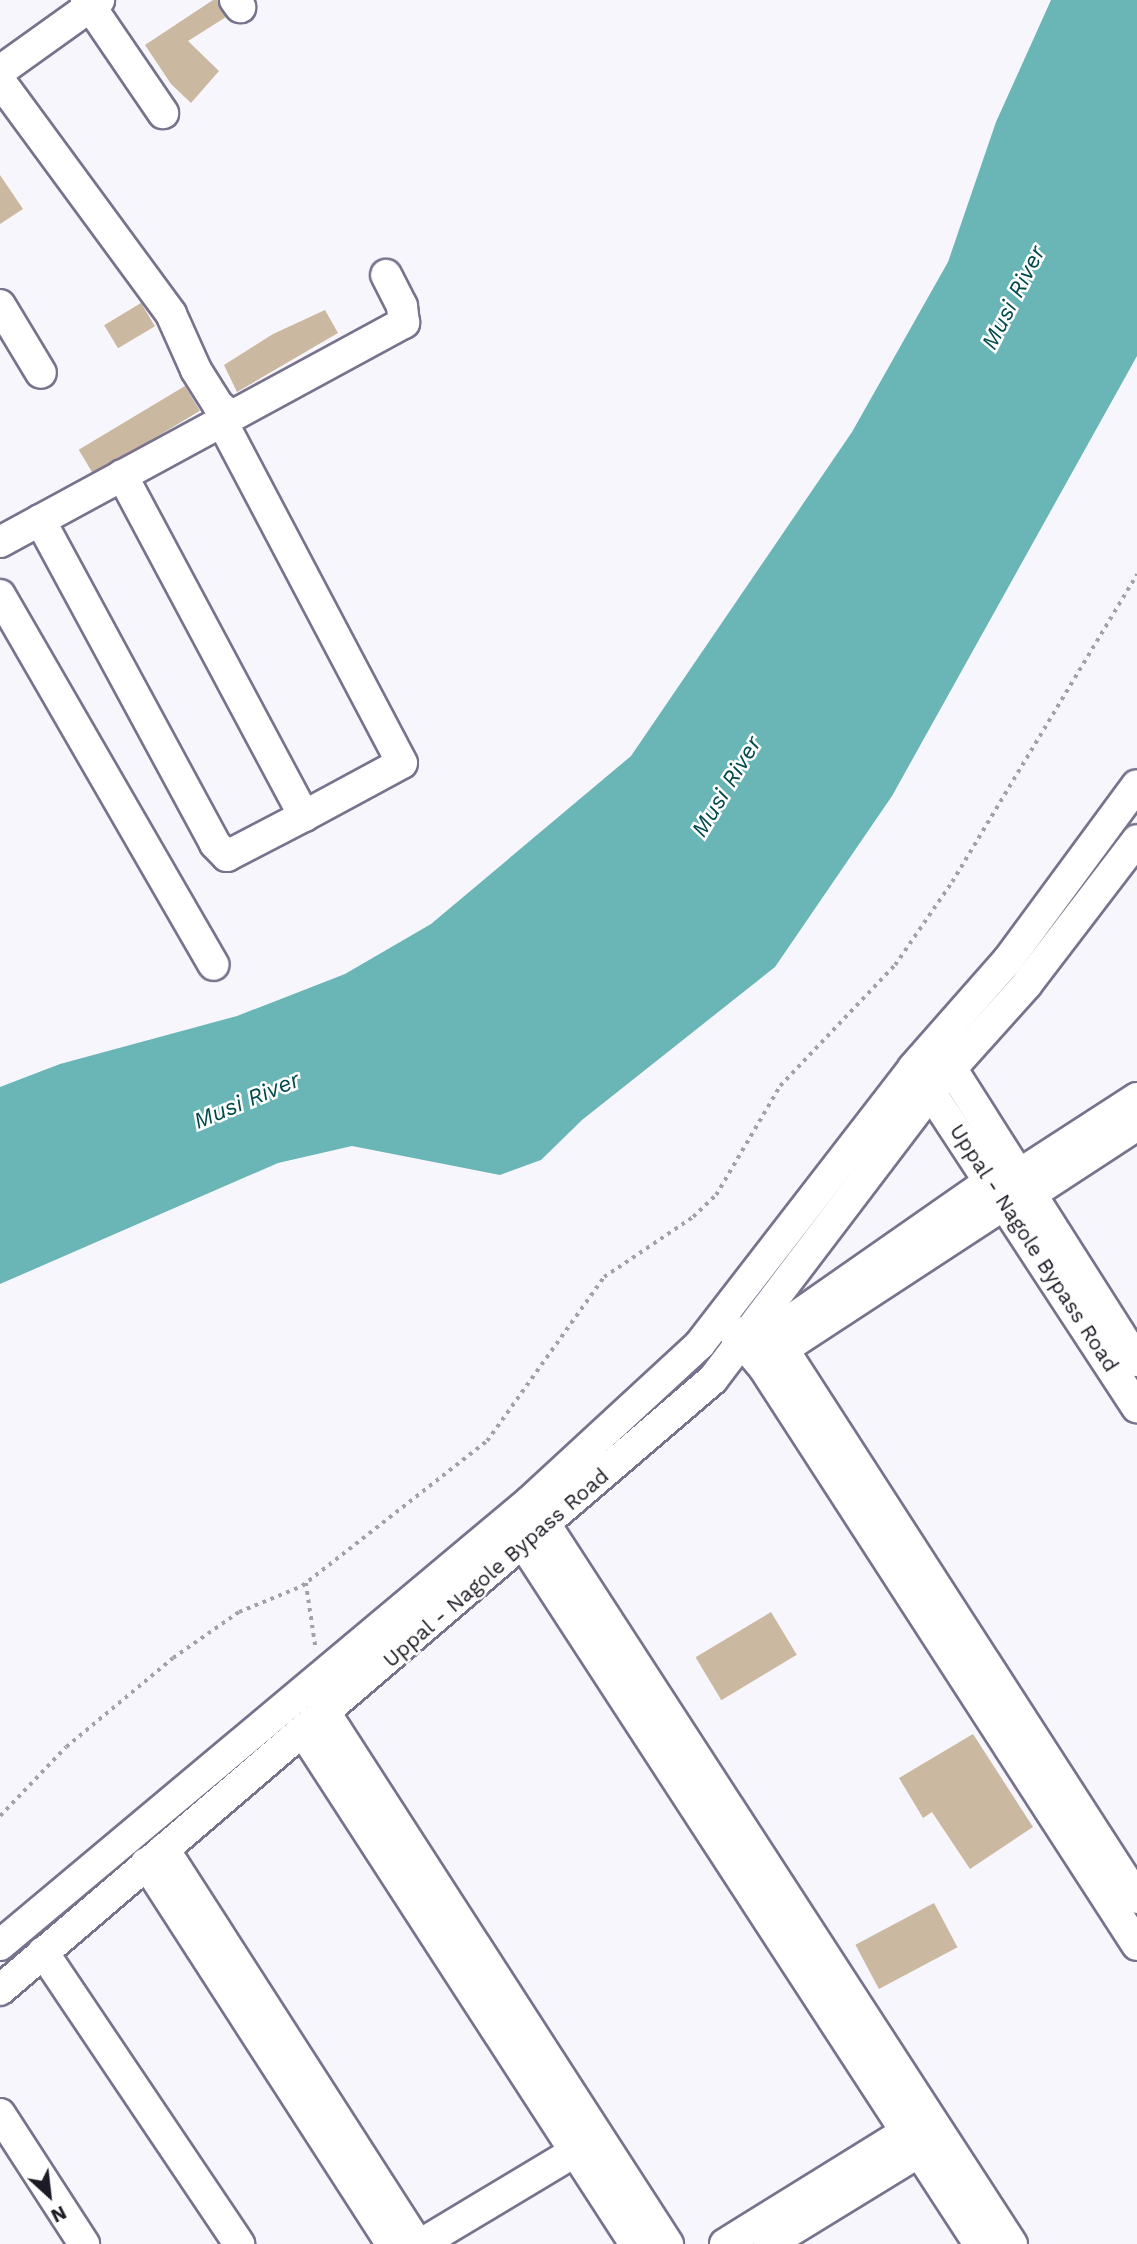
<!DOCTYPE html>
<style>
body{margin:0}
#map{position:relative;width:1137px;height:2244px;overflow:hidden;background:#f7f6fc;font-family:"Work Sans",sans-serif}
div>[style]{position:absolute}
.water>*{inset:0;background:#6ab5b6}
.building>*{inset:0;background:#cbb8a0;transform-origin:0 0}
.path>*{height:3.5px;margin-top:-1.75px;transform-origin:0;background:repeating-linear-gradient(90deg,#a2a1a8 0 3.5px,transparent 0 8.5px)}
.roads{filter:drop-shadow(2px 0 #78738d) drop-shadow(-2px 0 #78738d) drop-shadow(0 2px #78738d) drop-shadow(0 -2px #78738d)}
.minor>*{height:30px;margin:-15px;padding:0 15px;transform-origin:15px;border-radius:15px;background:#fff}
span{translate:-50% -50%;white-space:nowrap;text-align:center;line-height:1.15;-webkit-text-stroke:5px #fff;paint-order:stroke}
.street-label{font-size:21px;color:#1d1b25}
.water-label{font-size:23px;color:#014a4c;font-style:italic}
.north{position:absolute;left:14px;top:2160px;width:70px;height:70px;-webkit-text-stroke:5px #fff;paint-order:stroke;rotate:153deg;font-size:19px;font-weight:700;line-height:28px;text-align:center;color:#1d1b25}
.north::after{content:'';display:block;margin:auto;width:24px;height:32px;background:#1d1b25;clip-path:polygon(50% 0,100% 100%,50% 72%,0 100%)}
</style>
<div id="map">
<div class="water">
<i style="clip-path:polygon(1051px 0,1137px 0,1137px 356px,892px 796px,775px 967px,582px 1120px,541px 1160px,500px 1175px,352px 1146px,278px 1163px,0 1284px,0 1087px,60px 1064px,237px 1016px,345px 974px,431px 924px,631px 756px,852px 432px,948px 262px,996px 122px)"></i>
</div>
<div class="building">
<i style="clip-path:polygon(213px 0,218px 0,226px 17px,188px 41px,219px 71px,191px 103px,171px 84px,145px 45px)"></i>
<i style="clip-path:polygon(0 175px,23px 209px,0 224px)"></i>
<i style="left:141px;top:303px;width:27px;height:43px;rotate:59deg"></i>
<i style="clip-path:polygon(325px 310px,338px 333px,237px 392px,224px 365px,273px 334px)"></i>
<i style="left:185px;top:386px;width:29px;height:124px;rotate:59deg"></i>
<i style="left:771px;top:1612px;width:50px;height:88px;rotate:59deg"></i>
<i style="clip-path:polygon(973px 1734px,1033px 1827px,970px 1869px,932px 1812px,923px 1818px,899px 1778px)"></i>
<i style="left:934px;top:1903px;width:50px;height:89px;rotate:62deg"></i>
</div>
<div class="path">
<i style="left:306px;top:1583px;width:68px;rotate:81.5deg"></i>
<i style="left:0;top:1816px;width:95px;rotate:-46.3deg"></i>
<i style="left:66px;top:1747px;width:139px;rotate:-39.8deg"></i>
<i style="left:173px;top:1658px;width:80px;rotate:-34.9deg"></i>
<i style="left:239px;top:1612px;width:68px;rotate:-22.4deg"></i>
<i style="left:302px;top:1586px;width:235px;rotate:-38.1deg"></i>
<i style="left:487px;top:1441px;width:201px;rotate:-54.5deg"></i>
<i style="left:604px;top:1277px;width:107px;rotate:-34deg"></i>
<i style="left:693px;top:1217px;width:32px;rotate:-44deg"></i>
<i style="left:716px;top:1195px;width:126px;rotate:-59.6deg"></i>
<i style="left:780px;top:1086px;width:167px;rotate:-46.5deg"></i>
<i style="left:895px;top:965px;width:101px;rotate:-55.5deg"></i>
<i style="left:952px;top:882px;width:359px;rotate:-59deg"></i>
</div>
<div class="roads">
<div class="minor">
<i style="left:86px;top:0;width:137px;rotate:55.7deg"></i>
<i style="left:235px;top:0;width:9px;rotate:54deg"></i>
<i style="left:0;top:71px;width:122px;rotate:-35.6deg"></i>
<i style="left:0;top:81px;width:289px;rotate:53.7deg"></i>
<i style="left:171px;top:314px;width:61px;rotate:65.9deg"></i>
<i style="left:196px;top:370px;width:41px;rotate:57.8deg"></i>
<i style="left:218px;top:405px;width:17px;rotate:40deg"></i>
<i style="left:0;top:305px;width:79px;rotate:58.9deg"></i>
<i style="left:122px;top:475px;width:387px;rotate:61.9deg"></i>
<i style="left:40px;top:520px;width:368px;rotate:61.6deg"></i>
<i style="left:215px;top:844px;width:17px;rotate:45deg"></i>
<i style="left:227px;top:856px;width:87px;rotate:-27.5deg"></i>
<i style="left:304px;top:816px;width:111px;rotate:-28.4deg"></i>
<i style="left:402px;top:763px;width:384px;rotate:-117.8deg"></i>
<i style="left:0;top:542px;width:460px;rotate:-28.5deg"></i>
<i style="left:404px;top:323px;width:17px;rotate:-97deg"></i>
<i style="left:402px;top:306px;width:35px;rotate:-117deg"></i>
<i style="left:0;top:595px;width:427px;rotate:60deg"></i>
<i style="left:941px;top:1052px;width:366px;rotate:57.6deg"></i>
<i style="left:920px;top:1076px;width:396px;rotate:56.8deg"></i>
<i style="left:763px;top:1318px;width:690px;rotate:57.18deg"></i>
<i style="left:781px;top:1327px;width:255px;rotate:-34.9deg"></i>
<i style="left:990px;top:1181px;width:32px;rotate:-14deg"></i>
<i style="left:1021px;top:1173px;width:138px;rotate:-32.9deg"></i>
<i style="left:731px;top:1329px;width:51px;rotate:49.8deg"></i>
<i style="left:764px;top:1368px;width:687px;rotate:57.12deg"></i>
<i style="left:768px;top:1364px;width:20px;rotate:-45deg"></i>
<i style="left:782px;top:1350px;width:267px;rotate:-33.2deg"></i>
<i style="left:1005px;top:1204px;width:27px;rotate:-20deg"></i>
<i style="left:1030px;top:1195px;width:128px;rotate:-33.2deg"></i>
<i style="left:536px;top:1510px;width:875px;rotate:57.04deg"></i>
<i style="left:514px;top:1529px;width:853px;rotate:56.96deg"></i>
<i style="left:326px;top:1714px;width:631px;rotate:57.17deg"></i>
<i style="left:304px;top:1733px;width:609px;rotate:57.07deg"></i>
<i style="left:164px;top:1849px;width:470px;rotate:57.3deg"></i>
<i style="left:146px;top:1863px;width:454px;rotate:57.2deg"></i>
<i style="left:0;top:1945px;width:690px;rotate:-39.94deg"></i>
<i style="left:529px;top:1502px;width:233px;rotate:-42.7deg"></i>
<i style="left:700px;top:1344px;width:349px;rotate:-52.3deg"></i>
<i style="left:913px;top:1068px;width:144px;rotate:-48.7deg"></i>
<i style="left:1008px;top:960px;width:217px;rotate:-53.6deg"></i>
<i style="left:43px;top:1952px;width:352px;rotate:56.1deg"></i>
<i style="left:0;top:1990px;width:939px;rotate:-40.59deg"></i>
<i style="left:713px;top:1379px;width:363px;rotate:-52.8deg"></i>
<i style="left:932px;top:1090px;width:142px;rotate:-48.1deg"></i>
<i style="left:1027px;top:984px;width:181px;rotate:-52.6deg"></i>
<i style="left:0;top:2114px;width:155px;rotate:57.1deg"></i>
<i style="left:421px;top:2244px;width:181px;rotate:-31deg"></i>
<i style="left:725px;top:2244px;width:214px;rotate:-31.8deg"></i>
<i style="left:769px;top:2244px;width:176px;rotate:-31.5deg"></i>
</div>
</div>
<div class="street-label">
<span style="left:1034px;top:1248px;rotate:57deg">Uppal - Nagole Bypass Road</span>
<span style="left:496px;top:1568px;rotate:-41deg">Uppal - Nagole Bypass Road</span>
</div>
<div class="water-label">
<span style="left:1014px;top:298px;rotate:-63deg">Musi River</span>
<span style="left:727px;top:787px;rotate:-59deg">Musi River</span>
<span style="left:247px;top:1101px;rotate:-23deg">Musi River</span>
</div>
<div class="north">N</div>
</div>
